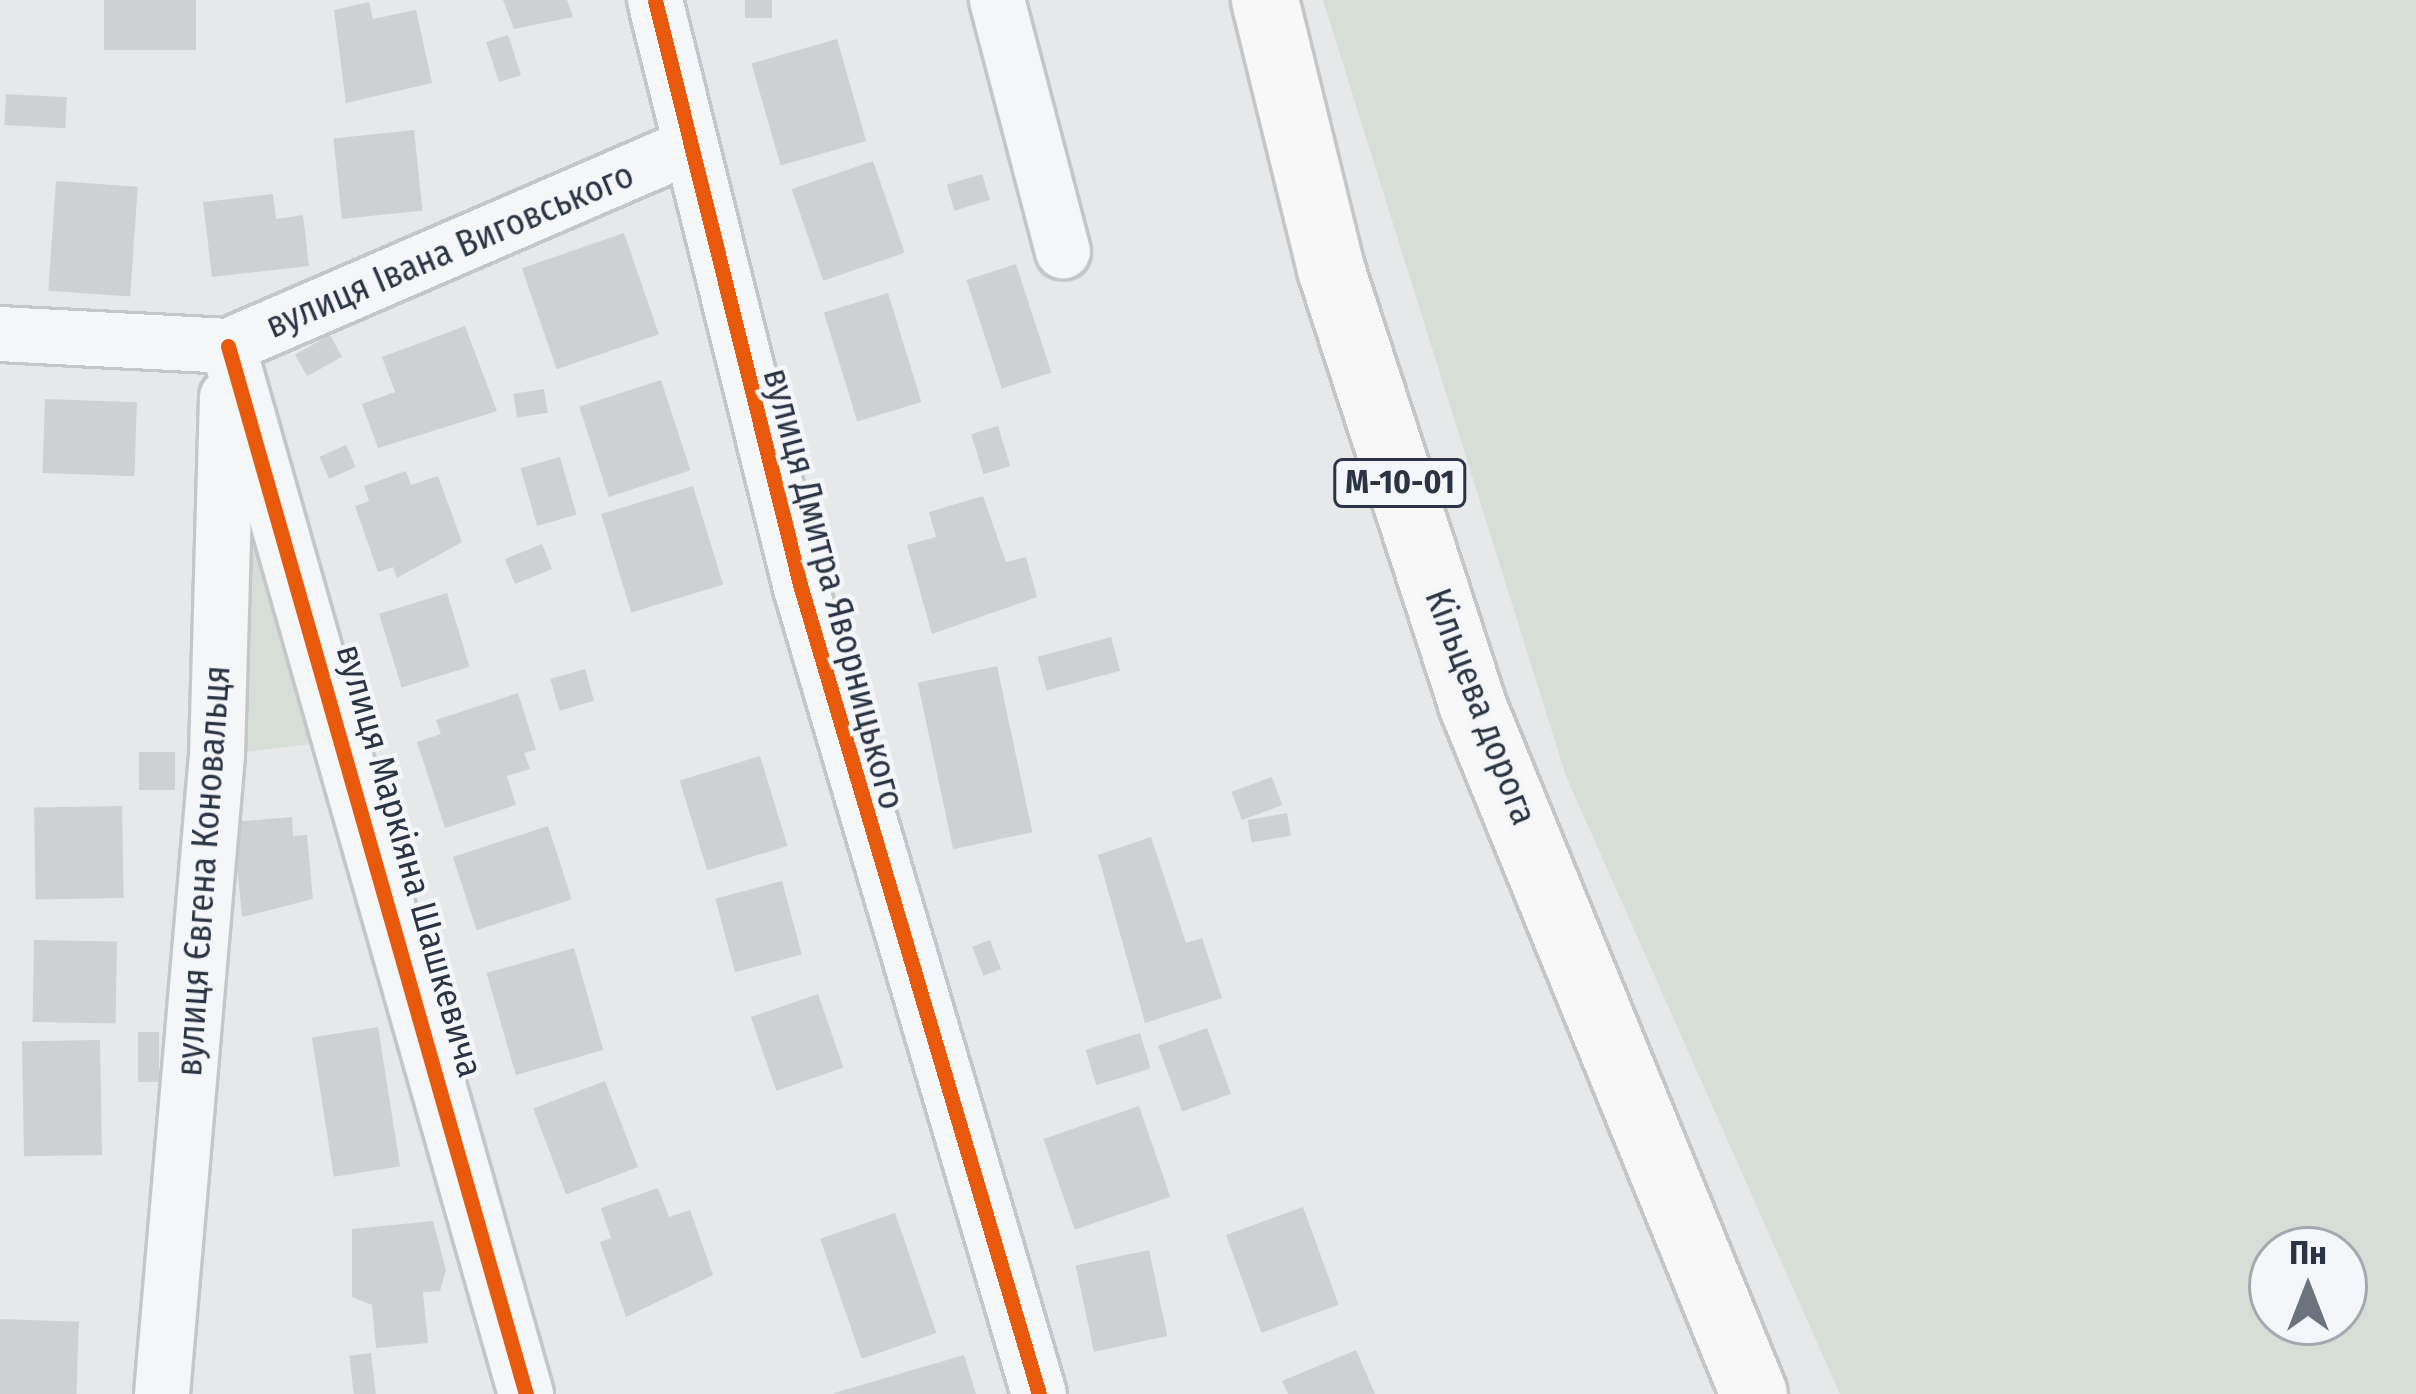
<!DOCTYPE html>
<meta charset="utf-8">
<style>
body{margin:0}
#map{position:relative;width:2416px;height:1394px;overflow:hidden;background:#e6e8ea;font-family:"Fira Sans Condensed",sans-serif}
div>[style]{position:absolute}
.green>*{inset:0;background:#d6ded6}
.building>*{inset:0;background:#ced0d3;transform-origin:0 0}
.roads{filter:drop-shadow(3px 0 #c4c6c8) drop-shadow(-3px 0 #c4c6c8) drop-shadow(0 3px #c4c6c8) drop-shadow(0 -3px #c4c6c8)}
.minor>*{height:54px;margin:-27px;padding:0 27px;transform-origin:27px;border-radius:27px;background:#f5f6f7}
.highway>*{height:66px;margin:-33px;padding:0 33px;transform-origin:33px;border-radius:33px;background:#f8f8f8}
.cycleway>*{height:15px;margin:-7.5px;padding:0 7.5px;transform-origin:7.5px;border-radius:7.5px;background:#e8590c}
span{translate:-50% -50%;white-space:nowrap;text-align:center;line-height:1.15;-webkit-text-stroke:9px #f4f6f9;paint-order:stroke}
.shield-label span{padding:3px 9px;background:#f4f6f9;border:3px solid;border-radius:9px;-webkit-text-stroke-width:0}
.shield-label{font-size:33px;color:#2b3445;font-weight:700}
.street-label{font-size:36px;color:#2b3445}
.north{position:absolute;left:2248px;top:1226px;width:120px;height:120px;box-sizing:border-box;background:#f4f6f9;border:3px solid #a4a8b1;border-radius:50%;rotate:0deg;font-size:33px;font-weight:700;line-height:48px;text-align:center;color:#2b3445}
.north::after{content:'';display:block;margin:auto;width:42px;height:54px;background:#6c737f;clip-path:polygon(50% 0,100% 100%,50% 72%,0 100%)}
</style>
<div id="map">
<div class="green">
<i style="clip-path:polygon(evenodd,1323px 0,2416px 0,2416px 1394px,1840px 1394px,1566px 776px,1323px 0,2344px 1250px,2344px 1322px,2272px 1322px,2272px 1250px,2344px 1250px)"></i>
<i style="clip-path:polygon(228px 346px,347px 740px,217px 755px)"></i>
</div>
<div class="building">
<i style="left:104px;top:0;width:92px;height:50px"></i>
<i style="clip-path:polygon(503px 0,567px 0,573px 17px,514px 29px)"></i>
<i style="left:745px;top:0;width:27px;height:18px"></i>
<i style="clip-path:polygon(369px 2px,373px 19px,416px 10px,432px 83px,346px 103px,334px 10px)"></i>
<i style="left:508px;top:35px;width:42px;height:23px;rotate:72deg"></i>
<i style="left:837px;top:39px;width:106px;height:89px;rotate:74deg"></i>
<i style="left:6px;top:94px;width:61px;height:31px;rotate:3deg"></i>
<i style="left:414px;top:130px;width:81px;height:81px;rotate:84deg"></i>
<i style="left:873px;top:161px;width:97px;height:86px;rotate:71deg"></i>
<i style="left:982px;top:174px;width:27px;height:37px;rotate:73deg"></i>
<i style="left:56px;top:181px;width:82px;height:110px;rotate:4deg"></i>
<i style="clip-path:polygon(273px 194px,276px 219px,303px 215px,309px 266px,212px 277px,203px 202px)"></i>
<i style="left:624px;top:233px;width:107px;height:108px;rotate:71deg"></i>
<i style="left:1016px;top:264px;width:114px;height:52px;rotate:72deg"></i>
<i style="left:888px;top:293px;width:114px;height:67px;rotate:73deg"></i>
<i style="clip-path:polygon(465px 326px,497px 411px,378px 448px,362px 404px,395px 392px,382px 357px)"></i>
<i style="left:330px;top:335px;width:25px;height:40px;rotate:61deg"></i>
<i style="left:661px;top:380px;width:95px;height:86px;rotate:72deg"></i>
<i style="left:544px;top:389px;width:24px;height:31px;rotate:81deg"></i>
<i style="left:45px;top:399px;width:92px;height:74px;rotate:2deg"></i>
<i style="left:998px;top:426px;width:42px;height:28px;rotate:73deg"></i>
<i style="left:346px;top:445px;width:24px;height:29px;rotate:66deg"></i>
<i style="left:560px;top:457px;width:60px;height:41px;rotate:74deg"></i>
<i style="clip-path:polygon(406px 471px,411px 485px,438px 476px,462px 542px,397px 578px,393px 567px,378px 572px,355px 506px,369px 501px,364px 486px)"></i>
<i style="left:693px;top:486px;width:103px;height:96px;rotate:73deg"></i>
<i style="clip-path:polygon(983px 496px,1006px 562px,1026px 557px,1037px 597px,932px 634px,907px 545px,936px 537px,929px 512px)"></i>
<i style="left:542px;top:544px;width:27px;height:40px;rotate:68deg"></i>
<i style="left:447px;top:593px;width:77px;height:71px;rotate:73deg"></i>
<i style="left:1111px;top:637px;width:35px;height:76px;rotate:75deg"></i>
<i style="left:997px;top:666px;width:170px;height:81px;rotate:78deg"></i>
<i style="left:585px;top:669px;width:33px;height:36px;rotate:74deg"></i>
<i style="clip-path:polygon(518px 693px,536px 750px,524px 753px,530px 769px,507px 776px,516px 805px,445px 828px,417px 742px,441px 734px,436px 720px)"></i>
<i style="left:139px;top:752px;width:36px;height:38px"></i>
<i style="left:760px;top:756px;width:94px;height:84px;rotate:73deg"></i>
<i style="left:1272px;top:777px;width:30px;height:43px;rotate:70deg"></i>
<i style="left:122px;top:806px;width:92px;height:88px;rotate:89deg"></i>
<i style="left:1287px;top:813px;width:23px;height:40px;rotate:80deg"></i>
<i style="clip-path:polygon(292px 817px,293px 836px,307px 835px,313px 899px,242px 917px,233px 822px)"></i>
<i style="left:548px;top:826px;width:77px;height:100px;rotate:72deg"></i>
<i style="clip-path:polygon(1151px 837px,1186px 943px,1202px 938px,1222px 998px,1145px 1023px,1098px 855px)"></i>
<i style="left:782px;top:881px;width:76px;height:69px;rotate:75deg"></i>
<i style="left:34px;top:940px;width:83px;height:82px;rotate:1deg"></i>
<i style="left:990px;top:940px;width:31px;height:19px;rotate:69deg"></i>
<i style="left:574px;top:948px;width:106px;height:91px;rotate:74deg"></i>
<i style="left:818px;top:994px;width:78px;height:71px;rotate:71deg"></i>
<i style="left:378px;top:1027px;width:141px;height:67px;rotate:81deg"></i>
<i style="left:1207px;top:1028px;width:70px;height:52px;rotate:70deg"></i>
<i style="left:138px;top:1032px;width:21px;height:50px"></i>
<i style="left:1140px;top:1033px;width:37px;height:57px;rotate:73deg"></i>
<i style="left:100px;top:1040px;width:115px;height:78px;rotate:89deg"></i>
<i style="left:605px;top:1081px;width:92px;height:77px;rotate:69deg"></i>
<i style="left:1139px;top:1106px;width:96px;height:101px;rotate:71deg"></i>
<i style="clip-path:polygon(658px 1188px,669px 1217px,690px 1210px,713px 1275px,626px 1317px,600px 1242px,611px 1238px,601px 1208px)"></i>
<i style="left:1303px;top:1207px;width:104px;height:82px;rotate:70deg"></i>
<i style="left:895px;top:1213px;width:127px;height:79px;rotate:71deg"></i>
<i style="clip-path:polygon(433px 1221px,446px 1270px,440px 1291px,423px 1292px,428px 1343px,376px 1348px,372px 1305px,352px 1297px,352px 1229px)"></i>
<i style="left:1149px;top:1250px;width:88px;height:75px;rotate:78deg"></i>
<i style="left:0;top:1319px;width:79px;height:75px;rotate:2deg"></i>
<i style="clip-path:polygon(1356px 1350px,1375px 1394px,1288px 1394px,1282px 1381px)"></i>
<i style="left:371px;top:1353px;width:41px;height:22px;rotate:83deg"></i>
<i style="clip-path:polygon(964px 1355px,976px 1394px,834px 1394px,834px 1393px)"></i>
</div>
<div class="roads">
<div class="minor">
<i style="left:655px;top:0;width:606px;rotate:76.06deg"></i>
<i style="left:801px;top:588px;width:840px;rotate:73.55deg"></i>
<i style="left:997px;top:0;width:260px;rotate:75.3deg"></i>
<i style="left:0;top:334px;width:228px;rotate:3deg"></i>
<i style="left:228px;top:346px;width:497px;rotate:-23.4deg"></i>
<i style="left:228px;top:346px;width:1090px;rotate:74.13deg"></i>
<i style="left:162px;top:1394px;width:641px;rotate:-85.08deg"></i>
<i style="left:217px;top:755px;width:358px;rotate:-88.4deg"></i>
</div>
<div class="highway">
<i style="left:1265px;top:0;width:277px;rotate:76.2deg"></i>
<i style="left:1331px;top:269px;width:457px;rotate:72deg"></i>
<i style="left:1472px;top:704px;width:745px;rotate:67.77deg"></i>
</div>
</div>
<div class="cycleway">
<i style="left:655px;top:0;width:606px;rotate:76.06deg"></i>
<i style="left:801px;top:588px;width:840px;rotate:73.55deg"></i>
<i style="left:228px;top:346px;width:1090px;rotate:74.13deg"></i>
</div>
<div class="shield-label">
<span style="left:1400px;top:483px">М-10-01</span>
</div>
<div class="street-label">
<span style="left:450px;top:251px;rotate:-23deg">вулиця Івана Виговського</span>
<span style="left:833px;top:589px;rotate:75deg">вулиця Дмитра Яворницького</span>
<span style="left:1480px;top:707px;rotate:69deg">Кільцева дорога</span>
<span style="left:409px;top:861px;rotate:74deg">вулиця Маркіяна Шашкевича</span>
<span style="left:204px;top:871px;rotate:-86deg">вулиця Євгена Коновальця</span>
</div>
<div class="north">Пн</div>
</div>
